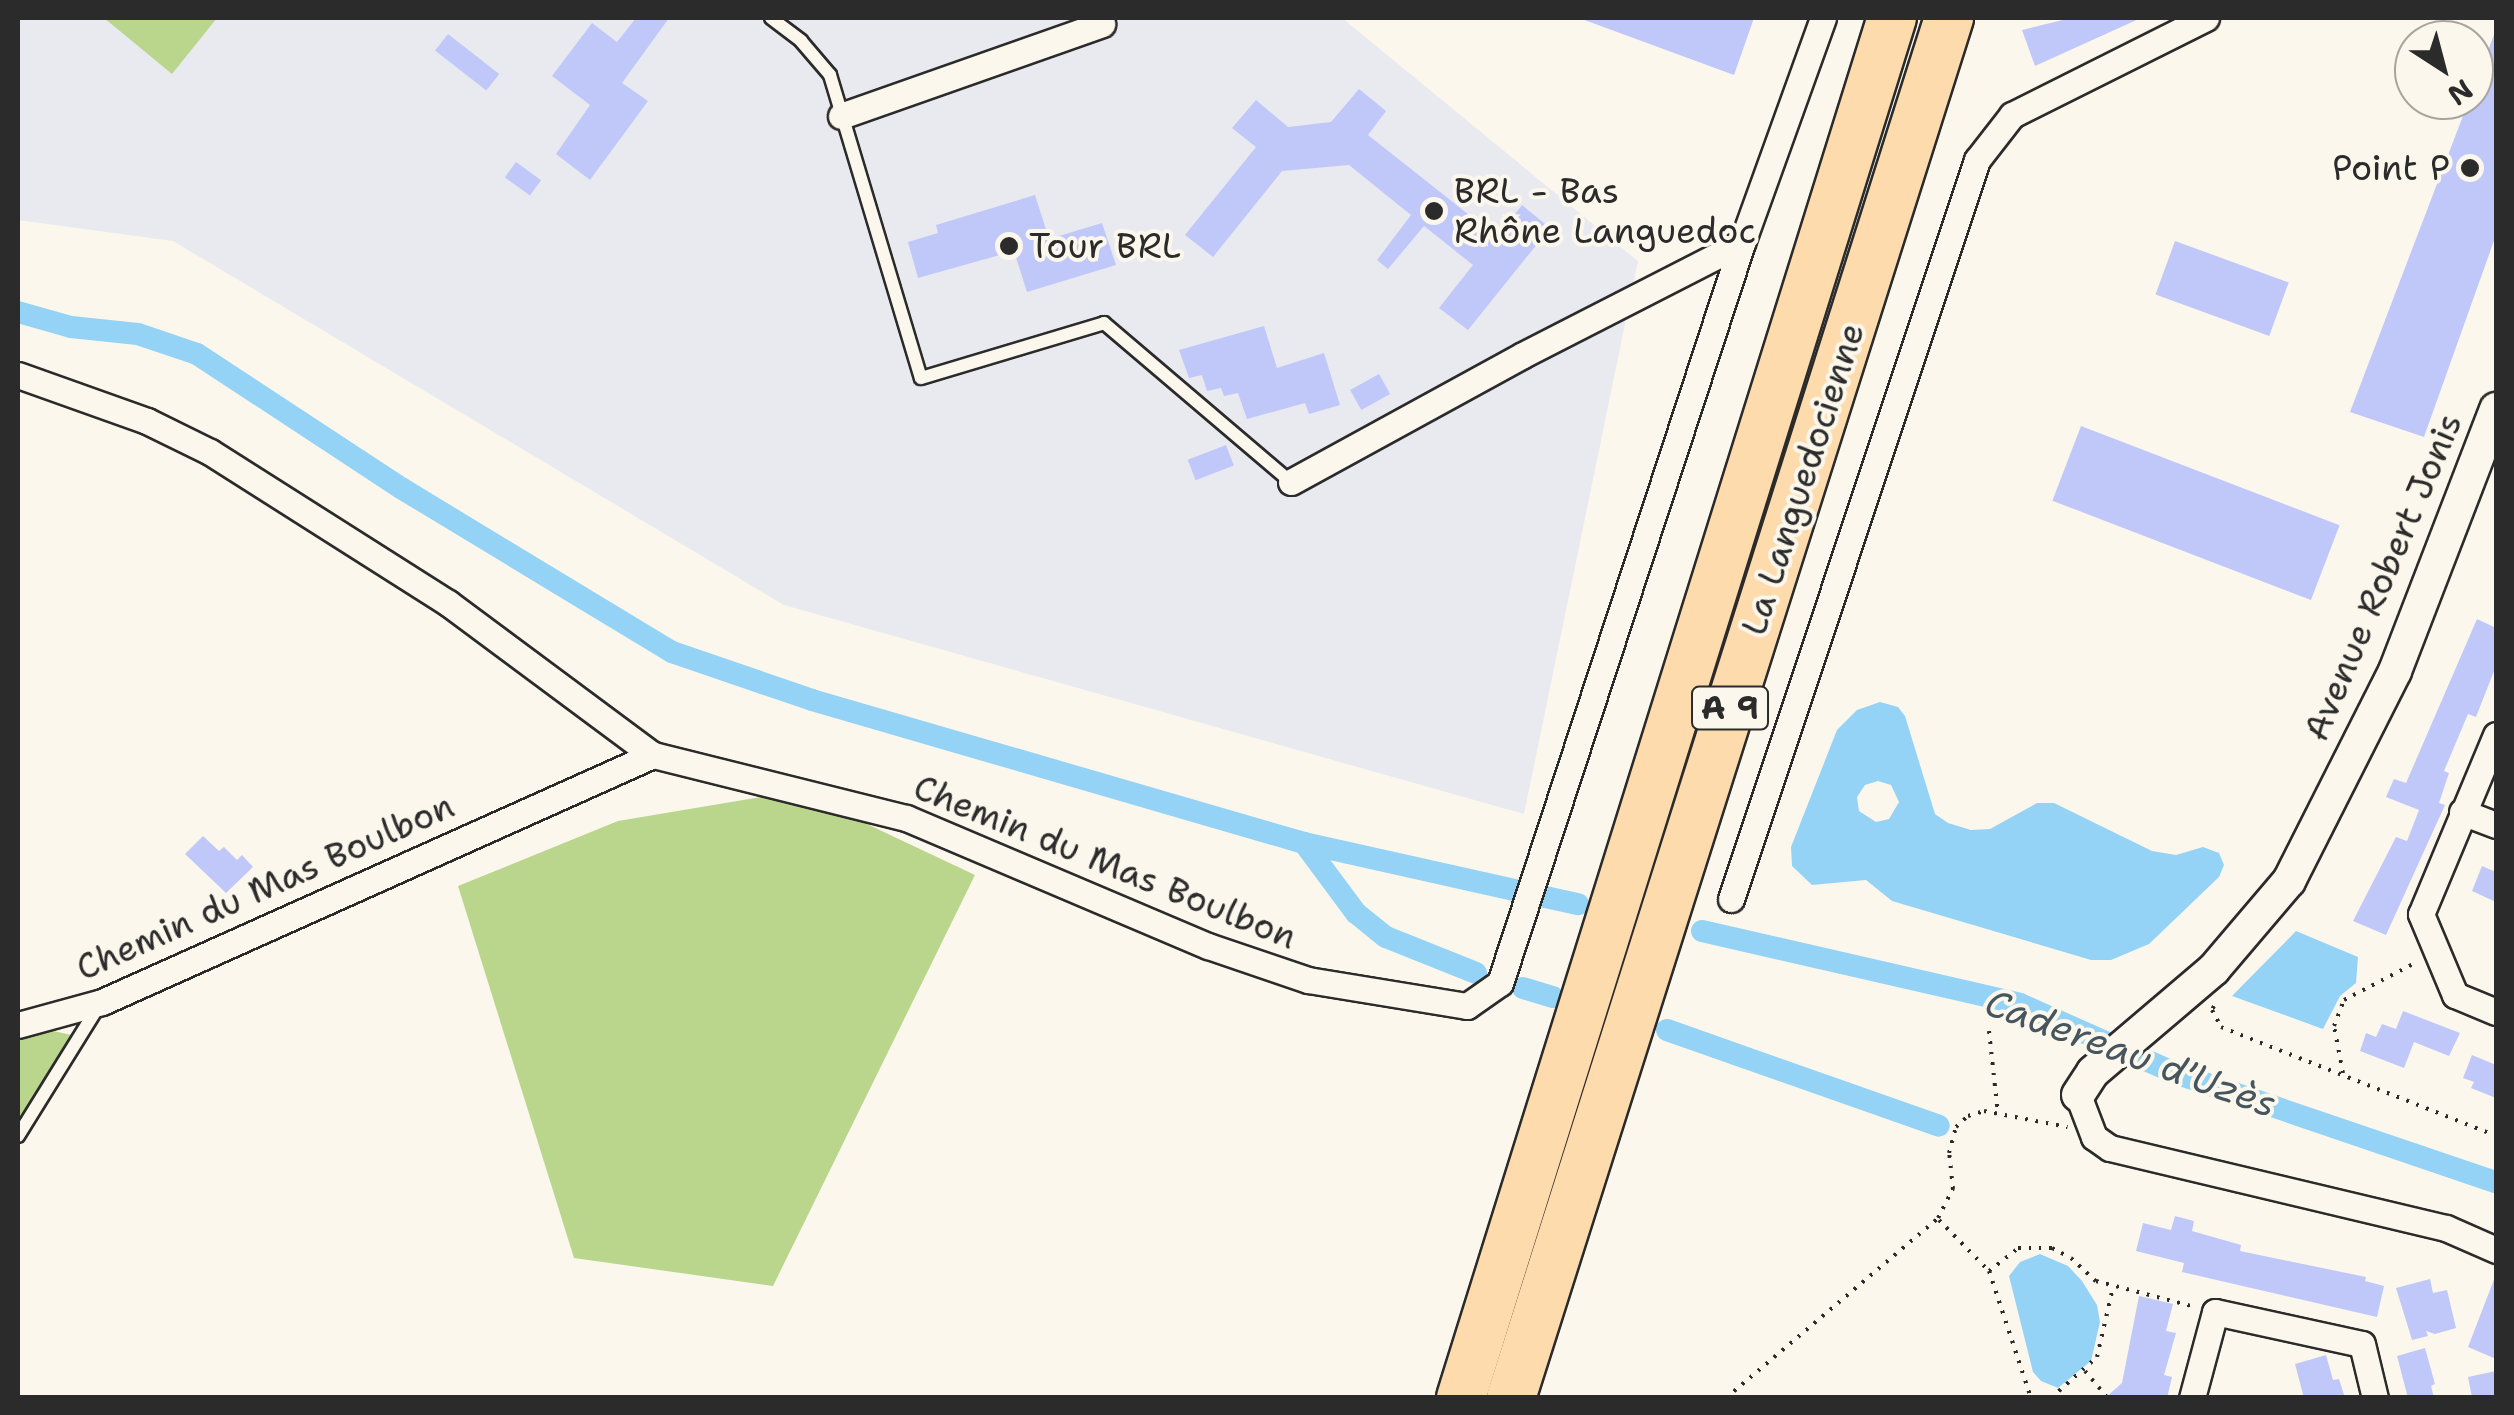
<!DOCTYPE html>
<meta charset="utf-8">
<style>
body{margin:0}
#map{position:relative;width:2514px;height:1415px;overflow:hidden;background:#fbf7ec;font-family:"Shantell Sans",sans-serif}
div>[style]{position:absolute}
.built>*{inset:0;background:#e9e9f0}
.green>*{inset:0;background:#bad68d}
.water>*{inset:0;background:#95d3f6}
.canal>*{height:22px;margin:-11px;padding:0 11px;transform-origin:11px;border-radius:11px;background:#95d3f6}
.building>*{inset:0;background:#c0c8fa;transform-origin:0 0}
.path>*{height:4px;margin-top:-2px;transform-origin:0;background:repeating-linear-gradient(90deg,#2b2b2b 0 2.5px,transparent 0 10.5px)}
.roads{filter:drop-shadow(2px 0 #2b2b2b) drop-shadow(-2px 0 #2b2b2b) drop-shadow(0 2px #2b2b2b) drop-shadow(0 -2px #2b2b2b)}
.service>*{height:12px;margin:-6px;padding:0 6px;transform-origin:6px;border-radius:6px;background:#fbf7ec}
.minor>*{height:25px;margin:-12.5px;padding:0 12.5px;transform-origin:12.5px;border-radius:12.5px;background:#fbf7ec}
.tertiary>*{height:32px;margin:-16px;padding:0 16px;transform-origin:16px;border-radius:16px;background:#fbf7ec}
.motorway>*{height:48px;margin:-24px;padding:0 24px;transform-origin:24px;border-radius:24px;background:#fedbac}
.dots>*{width:28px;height:28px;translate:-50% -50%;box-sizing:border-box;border:5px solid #fbf7ec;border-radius:50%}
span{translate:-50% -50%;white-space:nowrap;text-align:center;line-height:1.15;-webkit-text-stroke:8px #fbf7ec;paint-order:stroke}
.shield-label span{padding:2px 8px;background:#fbf7ec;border:2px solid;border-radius:8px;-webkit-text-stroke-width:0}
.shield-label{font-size:32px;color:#2b2b2b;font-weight:700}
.poi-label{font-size:35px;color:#2b2b2b}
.right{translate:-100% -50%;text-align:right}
.left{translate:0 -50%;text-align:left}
.street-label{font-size:35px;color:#2b2b2b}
.water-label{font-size:38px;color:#46555e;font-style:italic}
.frame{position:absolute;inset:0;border:20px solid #2b2b2b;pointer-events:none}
.north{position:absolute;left:2394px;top:20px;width:100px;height:100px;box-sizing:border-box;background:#fbf7ec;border:2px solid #a8a59f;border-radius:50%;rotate:144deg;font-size:28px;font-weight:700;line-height:40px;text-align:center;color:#2b2b2b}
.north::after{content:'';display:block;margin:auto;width:35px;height:45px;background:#2b2b2b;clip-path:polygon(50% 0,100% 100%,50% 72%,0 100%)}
</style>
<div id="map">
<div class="built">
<i style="clip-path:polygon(18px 18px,1342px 18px,1638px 261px,1524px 814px,784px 605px,173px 241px,18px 220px)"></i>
</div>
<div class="green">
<i style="clip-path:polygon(104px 18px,217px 18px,172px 74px)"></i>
<i style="clip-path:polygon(797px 791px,975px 875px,773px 1286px,574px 1258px,458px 886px,618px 821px)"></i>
<i style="clip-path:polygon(35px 1027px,76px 1036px,18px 1127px,18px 1033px)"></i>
</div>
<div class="water">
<i style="clip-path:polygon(evenodd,1880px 702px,1898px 707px,1905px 716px,1935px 814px,1948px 823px,1971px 830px,1990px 829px,2037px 803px,2054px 803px,2152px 851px,2176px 855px,2203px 847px,2219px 853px,2224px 865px,2219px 877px,2149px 944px,2111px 960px,2091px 960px,1892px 901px,1866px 880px,1812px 885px,1792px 866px,1791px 847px,1837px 730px,1857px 710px,1880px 702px,1878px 781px,1891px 785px,1899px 802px,1889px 819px,1876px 822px,1859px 811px,1857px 797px,1865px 785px,1878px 781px)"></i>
<i style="clip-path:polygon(2296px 931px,2358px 957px,2356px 983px,2340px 996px,2323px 1029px,2232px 996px)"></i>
<i style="clip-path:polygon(2040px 1254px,2068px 1266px,2082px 1281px,2097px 1305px,2100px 1322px,2091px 1361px,2058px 1388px,2041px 1381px,2033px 1372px,2009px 1276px,2020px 1262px)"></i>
</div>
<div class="canal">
<i style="left:18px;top:312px;width:55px;rotate:15.8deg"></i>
<i style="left:71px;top:327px;width:67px;rotate:6deg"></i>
<i style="left:138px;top:334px;width:62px;rotate:18.7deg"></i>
<i style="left:197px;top:354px;width:244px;rotate:33.3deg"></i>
<i style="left:401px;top:488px;width:317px;rotate:31.2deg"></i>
<i style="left:672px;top:652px;width:148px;rotate:18.9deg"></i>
<i style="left:812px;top:700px;width:512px;rotate:16.21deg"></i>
<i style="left:1304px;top:843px;width:281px;rotate:12.6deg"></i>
<i style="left:1304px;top:843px;width:87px;rotate:53.4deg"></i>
<i style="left:1356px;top:913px;width:38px;rotate:39deg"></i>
<i style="left:1386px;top:937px;width:97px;rotate:21.8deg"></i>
<i style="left:1702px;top:931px;width:326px;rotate:12.9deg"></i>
<i style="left:2020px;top:1004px;width:170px;rotate:24deg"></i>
<i style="left:2175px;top:1073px;width:339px;rotate:18.8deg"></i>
<i style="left:1523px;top:988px;width:31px;rotate:17deg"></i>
<i style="left:1667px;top:1030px;width:288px;rotate:19.4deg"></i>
</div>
<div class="building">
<i style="clip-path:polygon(636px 18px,669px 18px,622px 83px,648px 101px,590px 180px,556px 154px,590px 105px,552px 76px,592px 23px,617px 42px)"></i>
<i style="clip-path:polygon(1579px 18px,1754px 18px,1734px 75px)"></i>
<i style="clip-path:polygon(2071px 18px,2141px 18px,2035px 66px,2022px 30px)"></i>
<i style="clip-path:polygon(2495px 32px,2496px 235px,2424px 437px,2350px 412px,2469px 100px,2474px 100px,2474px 87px)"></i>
<i style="left:448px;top:34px;width:65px;height:21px;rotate:38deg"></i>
<i style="clip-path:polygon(1359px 89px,1386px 111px,1368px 135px,1497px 237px,1522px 205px,1550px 228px,1468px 330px,1439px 308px,1473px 265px,1424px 226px,1388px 269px,1377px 260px,1411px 215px,1349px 165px,1282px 171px,1213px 257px,1185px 235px,1256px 147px,1232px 128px,1256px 100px,1288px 127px,1331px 122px)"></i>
<i style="left:516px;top:162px;width:31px;height:19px;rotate:36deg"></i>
<i style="clip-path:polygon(1035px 195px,1049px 239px,1102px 223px,1116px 265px,1027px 292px,1014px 251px,918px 278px,908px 242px,938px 233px,936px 225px)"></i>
<i style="left:2175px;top:241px;width:121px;height:57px;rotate:20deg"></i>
<i style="clip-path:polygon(1264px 326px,1277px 368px,1324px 353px,1340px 405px,1309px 414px,1305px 403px,1247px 419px,1238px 393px,1224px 396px,1221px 388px,1207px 391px,1202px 375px,1189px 378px,1179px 350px)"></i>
<i style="left:1379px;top:374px;width:23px;height:33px;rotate:61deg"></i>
<i style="left:2081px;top:426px;width:277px;height:80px;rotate:21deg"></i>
<i style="left:1226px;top:445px;width:22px;height:41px;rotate:69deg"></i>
<i style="clip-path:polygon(2477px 619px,2496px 628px,2496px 666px,2476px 717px,2468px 714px,2444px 771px,2449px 773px,2439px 803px,2445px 805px,2386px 935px,2353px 921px,2396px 837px,2407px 841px,2419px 810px,2386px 797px,2394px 779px,2406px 783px)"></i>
<i style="clip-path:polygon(203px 836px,219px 851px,224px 847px,237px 860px,242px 855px,253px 867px,226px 893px,185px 854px)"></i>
<i style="clip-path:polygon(2482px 866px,2496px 872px,2496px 902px,2472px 891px)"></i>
<i style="clip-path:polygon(2403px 1011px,2460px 1033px,2449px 1056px,2414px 1042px,2404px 1068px,2360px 1051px,2366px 1033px,2376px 1037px,2382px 1024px,2396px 1029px)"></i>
<i style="clip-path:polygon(2472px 1055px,2496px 1065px,2496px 1098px,2471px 1088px,2474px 1082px,2463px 1078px)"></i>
<i style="clip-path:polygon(2175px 1216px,2194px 1221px,2192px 1231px,2241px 1245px,2240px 1251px,2366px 1277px,2365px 1281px,2384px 1286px,2377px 1317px,2182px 1272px,2184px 1263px,2136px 1251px,2143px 1223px,2171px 1230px)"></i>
<i style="clip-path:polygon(2495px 1277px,2496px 1277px,2496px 1359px,2468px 1347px)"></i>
<i style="clip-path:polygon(2430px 1279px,2433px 1293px,2447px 1290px,2456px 1328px,2435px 1334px,2426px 1331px,2428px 1336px,2412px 1340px,2396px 1288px)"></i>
<i style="clip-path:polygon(2139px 1296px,2173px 1304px,2166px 1331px,2176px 1333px,2164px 1375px,2172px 1377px,2167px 1398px,2105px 1398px,2122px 1383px)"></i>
<i style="clip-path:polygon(2425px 1348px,2435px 1384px,2431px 1386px,2434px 1398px,2408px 1398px,2397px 1356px)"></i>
<i style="clip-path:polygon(2326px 1355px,2333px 1380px,2339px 1379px,2345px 1398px,2304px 1398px,2295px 1364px)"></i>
<i style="clip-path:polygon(2496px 1371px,2496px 1398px,2472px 1398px,2468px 1377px)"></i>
</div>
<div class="path">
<i style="left:2214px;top:1006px;width:4px;rotate:117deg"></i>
<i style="left:2212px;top:1010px;width:19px;rotate:62deg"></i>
<i style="left:2221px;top:1027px;width:296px;rotate:21.6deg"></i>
<i style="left:1989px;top:1031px;width:83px;rotate:83.8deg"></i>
<i style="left:2343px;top:1073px;width:48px;rotate:-100.8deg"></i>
<i style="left:2334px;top:1026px;width:28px;rotate:-69deg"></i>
<i style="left:2344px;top:1000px;width:80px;rotate:-27.5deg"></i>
<i style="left:1939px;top:1220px;width:71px;rotate:45.6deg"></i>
<i style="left:1989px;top:1271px;width:134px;rotate:71.7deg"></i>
<i style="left:1989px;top:1271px;width:37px;rotate:-38deg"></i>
<i style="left:2018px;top:1248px;width:34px"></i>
<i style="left:2052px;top:1248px;width:21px;rotate:28deg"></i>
<i style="left:2071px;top:1258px;width:34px;rotate:43deg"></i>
<i style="left:2096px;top:1281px;width:102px;rotate:14.7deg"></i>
<i style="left:2085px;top:1371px;width:35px;rotate:50deg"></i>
<i style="left:1726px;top:1398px;width:278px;rotate:-40.3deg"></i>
<i style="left:1938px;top:1218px;width:33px;rotate:-63deg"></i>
<i style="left:1953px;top:1189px;width:36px;rotate:-96deg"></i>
<i style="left:1949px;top:1153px;width:27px;rotate:-75deg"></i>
<i style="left:1956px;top:1127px;width:16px;rotate:-43deg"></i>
<i style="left:1968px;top:1116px;width:17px;rotate:-17deg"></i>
<i style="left:1984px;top:1111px;width:85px;rotate:10.9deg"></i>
<i style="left:2051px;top:1398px;width:62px;rotate:-41.7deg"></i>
<i style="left:2097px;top:1357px;width:72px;rotate:-77.1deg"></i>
</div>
<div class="roads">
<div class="service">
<i style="left:771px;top:18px;width:38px;rotate:37deg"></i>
<i style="left:801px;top:41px;width:45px;rotate:49.5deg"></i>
<i style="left:830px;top:75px;width:316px;rotate:73.3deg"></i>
<i style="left:921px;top:378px;width:191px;rotate:-16.7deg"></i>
<i style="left:1104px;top:323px;width:245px;rotate:40.4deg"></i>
<i style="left:18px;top:1136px;width:155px;rotate:-58.2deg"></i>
</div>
<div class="minor">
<i style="left:841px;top:116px;width:277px;rotate:-19.4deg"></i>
<i style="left:18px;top:375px;width:137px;rotate:19.6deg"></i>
<i style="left:147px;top:421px;width:70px;rotate:26.2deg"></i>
<i style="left:210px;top:452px;width:282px;rotate:32.4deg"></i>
<i style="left:448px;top:603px;width:255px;rotate:36.6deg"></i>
<i style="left:1291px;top:482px;width:264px;rotate:-28.7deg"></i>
<i style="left:1523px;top:355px;width:246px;rotate:-27.1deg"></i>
<i style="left:2496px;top:735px;width:194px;rotate:112.7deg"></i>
<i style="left:2421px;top:914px;width:88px;rotate:67.2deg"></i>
<i style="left:2455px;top:995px;width:44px;rotate:22.5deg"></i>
<i style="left:2462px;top:812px;width:36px;rotate:21deg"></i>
<i style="left:1731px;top:899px;width:779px;rotate:-71.59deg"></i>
<i style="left:1977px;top:160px;width:57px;rotate:-52.1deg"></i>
<i style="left:2012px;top:115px;width:217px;rotate:-26.6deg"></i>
<i style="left:18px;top:1025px;width:87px;rotate:-15.3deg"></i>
<i style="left:102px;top:1002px;width:604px;rotate:-24.15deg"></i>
<i style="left:653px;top:755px;width:261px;rotate:14deg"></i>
<i style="left:906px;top:818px;width:328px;rotate:23deg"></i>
<i style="left:1208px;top:946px;width:106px;rotate:18.8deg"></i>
<i style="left:1308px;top:980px;width:161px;rotate:9.3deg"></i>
<i style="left:1467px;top:1006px;width:40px;rotate:-34.9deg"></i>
<i style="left:1500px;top:983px;width:779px;rotate:-71.89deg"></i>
<i style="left:1742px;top:243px;width:239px;rotate:-70.2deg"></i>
<i style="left:2078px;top:1095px;width:45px;rotate:69.1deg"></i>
<i style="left:2094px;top:1137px;width:19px;rotate:35deg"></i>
<i style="left:2110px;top:1148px;width:345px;rotate:13.4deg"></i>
<i style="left:2446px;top:1228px;width:55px;rotate:23.7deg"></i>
<i style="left:2192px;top:1398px;width:89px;rotate:-75deg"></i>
<i style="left:2215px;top:1312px;width:150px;rotate:12.3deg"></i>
<i style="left:2362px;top:1344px;width:56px;rotate:76.5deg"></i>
</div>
<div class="tertiary">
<i style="left:2078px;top:1095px;width:27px;rotate:-57deg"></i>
<i style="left:2093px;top:1072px;width:159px;rotate:-40.4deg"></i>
<i style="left:2214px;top:969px;width:116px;rotate:-49.6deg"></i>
<i style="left:2289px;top:881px;width:235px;rotate:-63.2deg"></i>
<i style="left:2395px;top:671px;width:281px;rotate:-68.9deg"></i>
</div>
<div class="motorway">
<i style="left:1461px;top:1398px;width:1446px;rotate:-72.66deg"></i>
<i style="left:1511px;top:1398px;width:1448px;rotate:-72.39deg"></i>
</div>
</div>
<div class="dots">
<i style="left:2470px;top:168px;background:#2b2b2b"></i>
<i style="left:1434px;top:211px;background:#2b2b2b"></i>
<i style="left:1009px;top:246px;background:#2b2b2b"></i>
</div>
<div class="shield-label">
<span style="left:1730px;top:708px">A 9</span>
</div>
<div class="poi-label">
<span class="right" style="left:2450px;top:168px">Point P</span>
<span class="left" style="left:1454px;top:211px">BRL - Bas<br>Rhône Languedoc</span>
<span class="left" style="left:1029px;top:246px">Tour BRL</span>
</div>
<div class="street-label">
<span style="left:1803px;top:479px;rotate:-72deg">La Languedocienne</span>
<span style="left:2383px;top:577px;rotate:-67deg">Avenue Robert Jonis</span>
<span style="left:1105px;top:862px;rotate:22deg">Chemin du Mas Boulbon</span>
<span style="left:265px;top:887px;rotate:-24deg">Chemin du Mas Boulbon</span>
</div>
<div class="water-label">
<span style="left:2131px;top:1053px;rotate:20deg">Cadereau d'Uzès</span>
</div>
<div class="frame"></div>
<div class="north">N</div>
</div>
